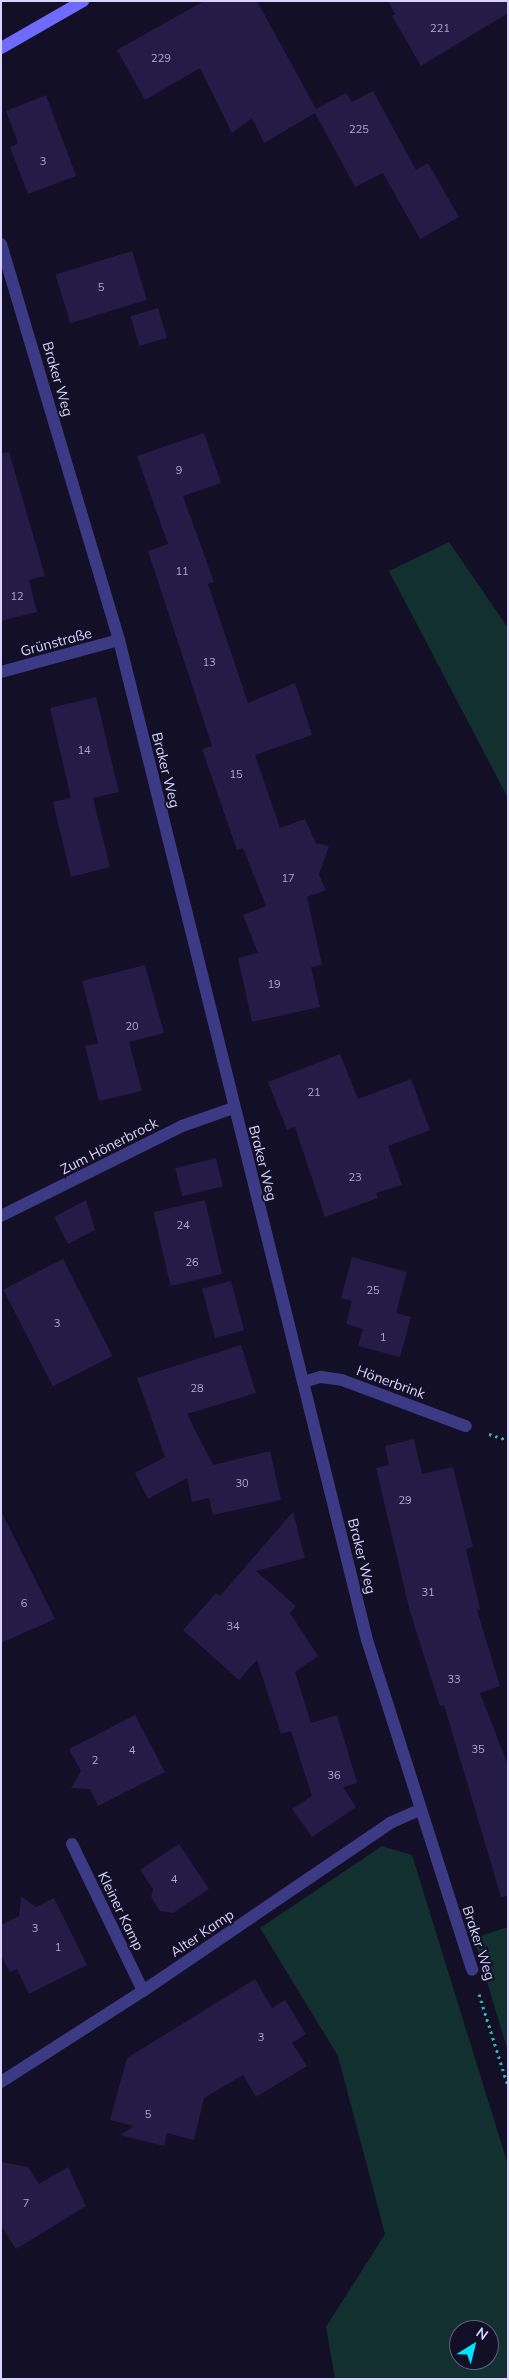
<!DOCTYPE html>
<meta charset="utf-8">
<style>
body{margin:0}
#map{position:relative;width:509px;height:2380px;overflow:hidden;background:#130f26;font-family:Mulish,sans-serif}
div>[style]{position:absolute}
.green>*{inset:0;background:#12302f}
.building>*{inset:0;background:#241b47;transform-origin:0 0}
.path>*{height:3px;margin-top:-1.5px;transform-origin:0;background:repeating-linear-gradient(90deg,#2fb8b0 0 2.5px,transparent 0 6.5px)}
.minor>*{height:12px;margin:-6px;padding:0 6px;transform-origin:6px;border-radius:6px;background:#3d3a85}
.secondary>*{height:12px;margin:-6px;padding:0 6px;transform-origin:6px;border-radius:6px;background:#6f6bff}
span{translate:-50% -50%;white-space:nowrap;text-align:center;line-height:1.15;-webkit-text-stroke:4px #130f26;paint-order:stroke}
.number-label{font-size:11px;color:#aca6d1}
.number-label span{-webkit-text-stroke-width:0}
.street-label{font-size:14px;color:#d9d4ff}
.frame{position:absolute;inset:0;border:2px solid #d9d4ff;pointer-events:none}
.north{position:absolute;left:449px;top:2320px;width:50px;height:50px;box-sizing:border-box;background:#130f26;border:1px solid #625e7d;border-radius:50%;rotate:36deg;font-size:14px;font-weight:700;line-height:20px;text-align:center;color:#d9d4ff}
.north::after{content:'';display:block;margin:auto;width:18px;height:22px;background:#00e5ff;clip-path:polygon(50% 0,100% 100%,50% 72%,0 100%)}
</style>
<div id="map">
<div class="green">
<i style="clip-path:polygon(449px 542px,508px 628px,508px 798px,389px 571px)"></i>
<i style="clip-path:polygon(evenodd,382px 1846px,412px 1855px,508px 2165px,508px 2379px,335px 2379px,326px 2327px,385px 2234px,338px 2056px,260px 1928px,382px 1846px,459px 2330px,489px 2330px,489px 2360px,459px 2360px,459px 2330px)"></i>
<i style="clip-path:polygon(508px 1927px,508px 2052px,474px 1938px)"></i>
</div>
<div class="building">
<i style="clip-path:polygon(204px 1px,257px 1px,316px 109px,346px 93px,352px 102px,373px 91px,416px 170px,428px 163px,459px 217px,420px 239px,383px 173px,355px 187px,315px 113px,264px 143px,252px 118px,232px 133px,200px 68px,145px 100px,117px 50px)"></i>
<i style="clip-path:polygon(388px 1px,508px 1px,508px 13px,421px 66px,392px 16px,395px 14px)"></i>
<i style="clip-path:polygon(46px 95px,76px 176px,28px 194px,10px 147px,18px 143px,6px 111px)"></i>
<i style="left:132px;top:251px;width:51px;height:80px;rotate:73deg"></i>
<i style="left:158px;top:308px;width:31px;height:29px;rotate:73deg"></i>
<i style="clip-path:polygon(204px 433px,221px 483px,183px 496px,214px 582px,208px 584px,248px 703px,295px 683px,312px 735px,255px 755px,280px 828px,305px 819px,316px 843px,329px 846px,319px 875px,326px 890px,307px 897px,322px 965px,311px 967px,320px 1007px,252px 1022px,238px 958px,258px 953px,243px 915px,266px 906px,243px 848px,237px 850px,202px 749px,212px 746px,148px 551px,168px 544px,137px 456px)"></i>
<i style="clip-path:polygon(9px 452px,45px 576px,29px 580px,37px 612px,1px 621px,1px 453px)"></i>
<i style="clip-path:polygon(96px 697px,119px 792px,93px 798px,110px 867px,71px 877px,53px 802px,71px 798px,50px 708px)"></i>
<i style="clip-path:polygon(145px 965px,164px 1033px,129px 1042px,142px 1091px,99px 1101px,85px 1046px,98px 1043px,82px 981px)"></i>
<i style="clip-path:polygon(340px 1054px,358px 1099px,411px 1079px,430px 1130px,388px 1146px,402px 1185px,376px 1193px,378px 1198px,325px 1217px,295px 1127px,287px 1130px,268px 1082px)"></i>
<i style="left:216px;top:1158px;width:29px;height:42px;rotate:76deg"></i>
<i style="clip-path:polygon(86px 1200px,95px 1230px,68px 1244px,54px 1217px)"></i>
<i style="left:205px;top:1200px;width:76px;height:53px;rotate:77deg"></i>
<i style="clip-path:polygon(352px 1257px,407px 1272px,396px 1313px,411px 1317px,400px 1357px,358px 1346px,363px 1329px,346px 1324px,352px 1301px,341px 1298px)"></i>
<i style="left:63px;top:1259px;width:109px;height:67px;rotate:63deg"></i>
<i style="left:231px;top:1281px;width:51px;height:30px;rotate:75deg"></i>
<i style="clip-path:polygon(241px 1345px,256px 1393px,187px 1414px,213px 1465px,270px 1451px,281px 1500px,213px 1515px,209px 1498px,192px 1502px,187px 1478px,148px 1499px,135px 1473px,165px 1457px,137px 1378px)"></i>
<i style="clip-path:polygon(414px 1439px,422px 1474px,453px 1467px,473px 1547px,466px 1549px,480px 1609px,477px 1610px,500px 1686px,480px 1693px,508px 1765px,508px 1896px,501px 1897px,444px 1705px,440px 1706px,410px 1612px,376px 1468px,389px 1465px,385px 1446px)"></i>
<i style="clip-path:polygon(1px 1511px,55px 1619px,1px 1643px)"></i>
<i style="clip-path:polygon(293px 1512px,305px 1558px,256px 1571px,296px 1606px,290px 1613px,318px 1656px,295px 1672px,311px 1723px,337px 1715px,357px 1783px,343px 1787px,356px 1807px,312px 1837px,292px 1809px,312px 1796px,291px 1731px,281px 1734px,257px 1660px,239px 1680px,183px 1630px,216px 1593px,220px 1596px)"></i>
<i style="clip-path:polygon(135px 1715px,165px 1772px,98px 1806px,90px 1789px,71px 1788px,81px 1771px,69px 1749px)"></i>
<i style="clip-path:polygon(179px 1844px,209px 1889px,173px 1913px,160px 1911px,151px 1897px,153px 1889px,140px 1870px)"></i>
<i style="clip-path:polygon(21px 1896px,36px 1907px,54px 1898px,87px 1965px,29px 1994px,17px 1969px,10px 1972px,1px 1956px,1px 1925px,19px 1916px)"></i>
<i style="clip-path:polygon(255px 1979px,272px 2008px,285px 2000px,306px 2034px,292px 2043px,307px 2066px,256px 2097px,243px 2075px,204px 2098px,194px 2140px,167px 2133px,164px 2146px,120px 2135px,134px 2126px,110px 2120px,127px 2058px)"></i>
<i style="clip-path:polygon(1px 2162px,28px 2167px,39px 2184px,68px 2167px,86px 2206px,16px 2249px,1px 2226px)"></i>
</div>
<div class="path">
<i style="left:489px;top:1434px;width:20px;rotate:18deg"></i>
<i style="left:479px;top:1994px;width:96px;rotate:72.5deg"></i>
</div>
<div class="minor">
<i style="left:1px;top:244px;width:413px;rotate:73.4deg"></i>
<i style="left:119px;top:640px;width:1030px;rotate:76.07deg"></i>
<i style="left:367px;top:1640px;width:346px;rotate:72.3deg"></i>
<i style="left:1px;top:672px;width:122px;rotate:-15.2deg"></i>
<i style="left:1px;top:1216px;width:202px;rotate:-26.4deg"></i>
<i style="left:182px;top:1126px;width:54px;rotate:-19.4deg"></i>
<i style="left:303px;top:1382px;width:19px;rotate:-16deg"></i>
<i style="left:321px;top:1377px;width:21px;rotate:8deg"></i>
<i style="left:342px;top:1380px;width:132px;rotate:20.4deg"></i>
<i style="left:72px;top:1844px;width:163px;rotate:64.2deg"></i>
<i style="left:1px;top:2082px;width:169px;rotate:-32.7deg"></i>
<i style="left:143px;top:1991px;width:299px;rotate:-34.2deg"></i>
<i style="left:390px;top:1823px;width:32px;rotate:-24deg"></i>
</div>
<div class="secondary">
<i style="left:1px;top:48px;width:95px;rotate:-29.8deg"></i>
</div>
<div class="number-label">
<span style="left:440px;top:28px">221</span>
<span style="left:161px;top:58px">229</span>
<span style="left:359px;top:129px">225</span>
<span style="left:43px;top:161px">3</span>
<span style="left:101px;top:287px">5</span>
<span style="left:179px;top:470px">9</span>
<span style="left:182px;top:571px">11</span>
<span style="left:17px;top:596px">12</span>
<span style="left:209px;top:662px">13</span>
<span style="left:84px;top:750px">14</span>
<span style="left:236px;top:774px">15</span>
<span style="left:288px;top:878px">17</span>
<span style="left:274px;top:984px">19</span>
<span style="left:132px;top:1026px">20</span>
<span style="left:314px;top:1092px">21</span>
<span style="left:355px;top:1177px">23</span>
<span style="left:183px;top:1225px">24</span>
<span style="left:192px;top:1262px">26</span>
<span style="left:373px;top:1290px">25</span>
<span style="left:57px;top:1323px">3</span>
<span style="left:383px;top:1337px">1</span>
<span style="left:197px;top:1388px">28</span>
<span style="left:242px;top:1483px">30</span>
<span style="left:405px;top:1500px">29</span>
<span style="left:428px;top:1592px">31</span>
<span style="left:24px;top:1603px">6</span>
<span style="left:233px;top:1626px">34</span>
<span style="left:454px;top:1679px">33</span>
<span style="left:478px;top:1749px">35</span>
<span style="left:132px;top:1750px">4</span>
<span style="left:95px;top:1760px">2</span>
<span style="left:334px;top:1775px">36</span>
<span style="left:174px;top:1879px">4</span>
<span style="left:35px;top:1928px">3</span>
<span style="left:58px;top:1947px">1</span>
<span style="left:261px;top:2037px">3</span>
<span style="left:148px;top:2114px">5</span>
<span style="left:26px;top:2203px">7</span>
</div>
<div class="street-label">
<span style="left:58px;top:379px;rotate:74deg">Braker Weg</span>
<span style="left:56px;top:642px;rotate:-15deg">Grünstraße</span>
<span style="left:166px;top:770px;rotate:76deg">Braker Weg</span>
<span style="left:109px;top:1146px;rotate:-27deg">Zum Hönerbrock</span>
<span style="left:263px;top:1163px;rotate:76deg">Braker Weg</span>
<span style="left:391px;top:1382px;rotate:20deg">Hönerbrink</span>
<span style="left:362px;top:1556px;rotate:76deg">Braker Weg</span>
<span style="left:121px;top:1911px;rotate:64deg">Kleiner Kamp</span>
<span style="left:202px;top:1933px;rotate:-34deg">Alter Kamp</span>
<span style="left:479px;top:1943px;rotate:72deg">Braker Weg</span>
</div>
<div class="frame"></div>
<div class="north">N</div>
</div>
